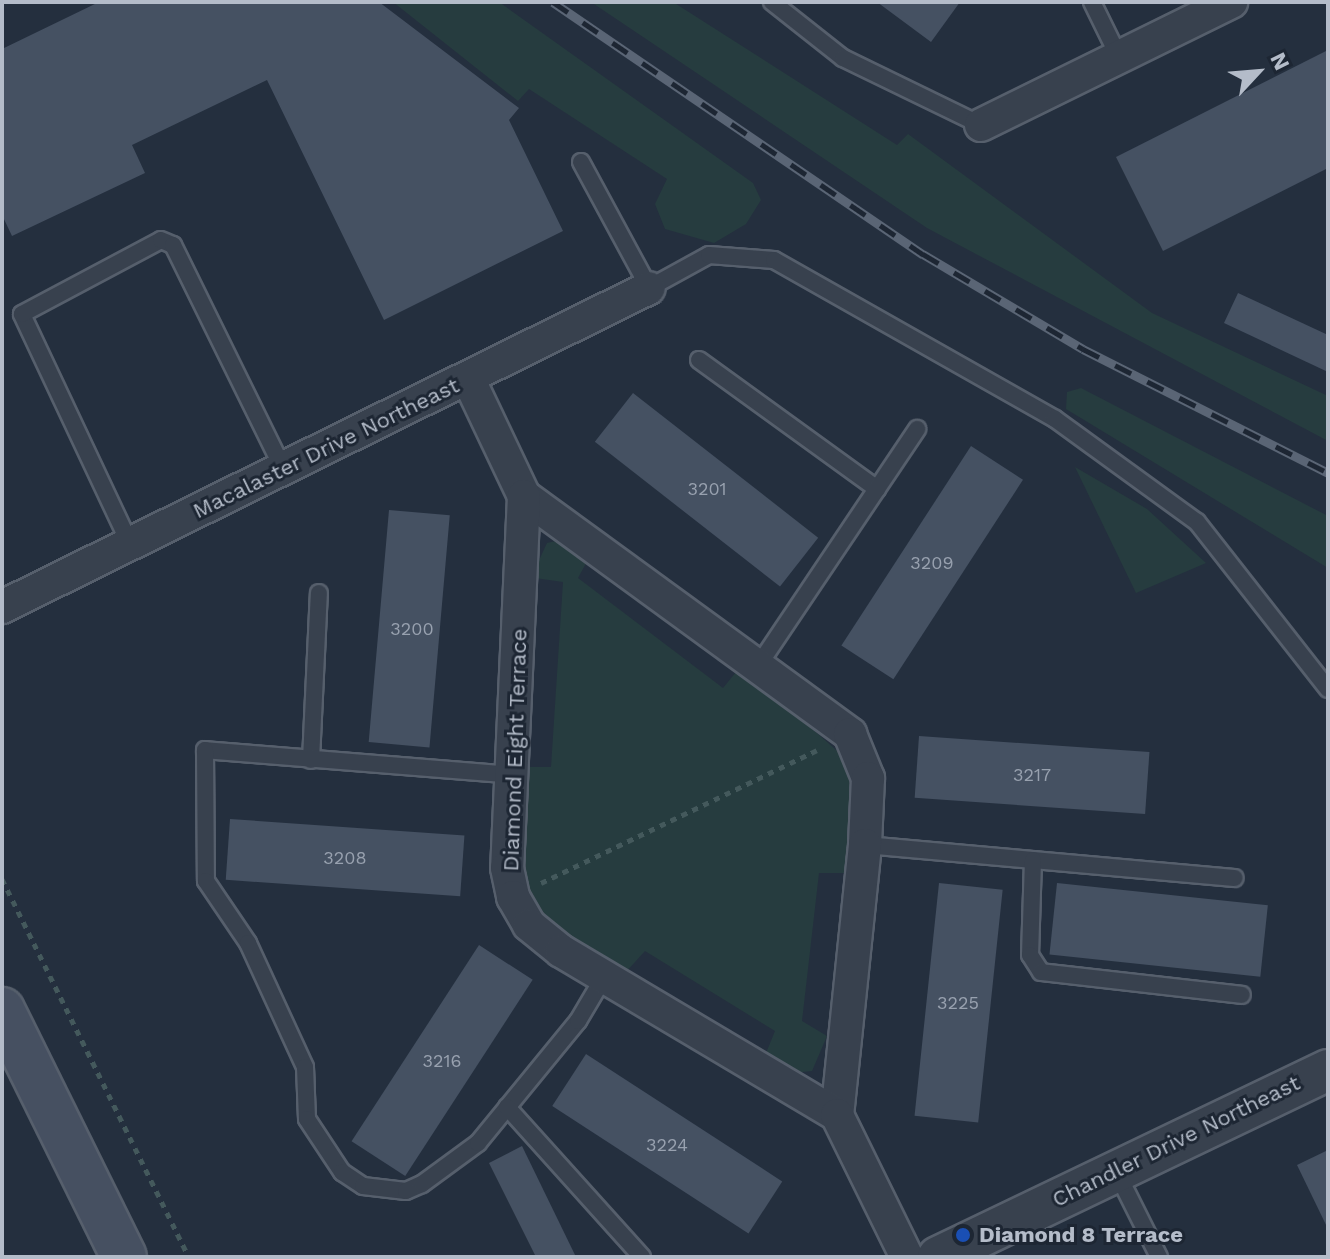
<!DOCTYPE html>
<style>
body{margin:0}
#map{position:relative;width:1330px;height:1259px;overflow:hidden;background:#242f3e;font-family:"Work Sans",sans-serif}
div>[style]{position:absolute}
.green>*{inset:0;background:#263c3f}
.building>*{inset:0;background:#455162;transform-origin:0 0}
.path>*{height:5px;margin-top:-2.5px;transform-origin:0;background:repeating-linear-gradient(90deg,#44595c 0 6px,transparent 0 12px)}
.roads{filter:drop-shadow(2px 0 #565f6c) drop-shadow(-2px 0 #565f6c) drop-shadow(0 2px #565f6c) drop-shadow(0 -2px #565f6c)}
.service>*{height:16px;margin:-8px;padding:0 8px;transform-origin:8px;border-radius:8px;background:#38414e}
.minor>*{height:32px;margin:-16px;padding:0 16px;transform-origin:16px;border-radius:16px;background:#38414e}
.tertiary>*{height:40px;margin:-20px;padding:0 20px;transform-origin:20px;border-radius:20px;background:#38414e}
.secondary>*{height:44px;margin:-22px;padding:0 22px;transform-origin:22px;border-radius:22px;background:#465061}
.rail>*{height:9px;margin-top:-4.5px;transform-origin:0;background:repeating-linear-gradient(90deg,#1d2633 0 18px,#5a6575 0 36px);box-sizing:border-box;border-block:2px solid #5a6575}
.dots>*{width:22px;height:22px;translate:-50% -50%;box-sizing:border-box;border:4px solid #1d2633;border-radius:50%}
span{translate:-50% -50%;white-space:nowrap;text-align:center;line-height:1.15;-webkit-text-stroke:6px #1d2633;paint-order:stroke}
.number-label{font-size:18px;color:#98a1af}
.number-label span{-webkit-text-stroke-width:0}
.street-label{font-size:22px;color:#b4bcc9}
.poi-label{font-size:22px;color:#b4bcc9;font-weight:700}
.left{translate:0 -50%;text-align:left}
.frame{position:absolute;inset:0;border:4px solid #b4bcc9;pointer-events:none}
.north{position:absolute;left:1218px;top:32px;width:80px;height:80px;-webkit-text-stroke:6px #1d2633;paint-order:stroke;rotate:64deg;font-size:22px;font-weight:700;line-height:32px;text-align:center;color:#b4bcc9}
.north::after{content:'';display:block;margin:auto;width:28px;height:36px;background:#b4bcc9;clip-path:polygon(50% 0,100% 100%,50% 72%,0 100%)}
</style>
<div id="map">
<div class="green">
<i style="clip-path:polygon(393px 2px,499px 2px,753px 183px,761px 200px,746px 224px,714px 243px,665px 229px,655px 204px,667px 179px,529px 89px,518px 101px)"></i>
<i style="clip-path:polygon(591px 2px,673px 2px,897px 145px,908px 134px,1152px 313px,1328px 396px,1328px 441px,927px 228px)"></i>
<i style="clip-path:polygon(1081px 388px,1328px 516px,1328px 568px,1066px 409px,1067px 392px)"></i>
<i style="clip-path:polygon(1075px 467px,1147px 509px,1206px 563px,1136px 593px)"></i>
<i style="clip-path:polygon(569px 538px,590px 556px,578px 578px,723px 688px,741px 666px,844px 757px,853px 798px,845px 873px,819px 873px,802px 1021px,827px 1036px,812px 1071px,793px 1073px,764px 1058px,775px 1031px,645px 951px,625px 973px,558px 929px,535px 905px,523px 871px,526px 767px,551px 767px,563px 582px,535px 578px,535px 569px,547px 543px)"></i>
</div>
<div class="building">
<i style="clip-path:polygon(99px 2px,379px 2px,519px 108px,509px 120px,563px 231px,384px 320px,267px 80px,132px 145px,145px 173px,12px 236px,2px 215px,2px 49px)"></i>
<i style="clip-path:polygon(877px 2px,960px 2px,931px 42px)"></i>
<i style="clip-path:polygon(1328px 50px,1328px 168px,1163px 251px,1116px 157px)"></i>
<i style="clip-path:polygon(1238px 293px,1328px 335px,1328px 372px,1224px 323px)"></i>
<i style="left:633px;top:393px;width:235px;height:62px;rotate:38deg"></i>
<i style="left:971px;top:446px;width:62px;height:238px;rotate:33deg"></i>
<i style="left:389px;top:510px;width:61px;height:233px;rotate:5deg"></i>
<i style="left:919px;top:736px;width:231px;height:62px;rotate:4deg"></i>
<i style="left:230px;top:819px;width:235px;height:61px;rotate:4deg"></i>
<i style="left:939px;top:883px;width:64px;height:234px;rotate:6deg"></i>
<i style="left:1057px;top:883px;width:212px;height:72px;rotate:6deg"></i>
<i style="left:479px;top:945px;width:64px;height:234px;rotate:33deg"></i>
<i style="left:586px;top:1054px;width:234px;height:62px;rotate:33deg"></i>
<i style="clip-path:polygon(522px 1146px,576px 1257px,536px 1257px,489px 1163px)"></i>
<i style="clip-path:polygon(1328px 1150px,1328px 1229px,1297px 1165px)"></i>
</div>
<div class="path">
<i style="left:2px;top:879px;width:422px;rotate:63.7deg"></i>
<i style="left:541px;top:883px;width:306px;rotate:-25.7deg"></i>
</div>
<div class="roads">
<div class="service">
<i style="left:772px;top:2px;width:90px;rotate:38.3deg"></i>
<i style="left:843px;top:58px;width:153px;rotate:25.9deg"></i>
<i style="left:1092px;top:2px;width:61px;rotate:63.9deg"></i>
<i style="left:581px;top:162px;width:143px;rotate:61.6deg"></i>
<i style="left:649px;top:288px;width:68px;rotate:-28.8deg"></i>
<i style="left:709px;top:255px;width:65px;rotate:4.4deg"></i>
<i style="left:774px;top:260px;width:323px;rotate:29.5deg"></i>
<i style="left:1055px;top:419px;width:175px;rotate:36deg"></i>
<i style="left:1197px;top:522px;width:212px;rotate:51.9deg"></i>
<i style="left:699px;top:360px;width:220px;rotate:35.9deg"></i>
<i style="left:130px;top:544px;width:254px;rotate:-115.2deg"></i>
<i style="left:22px;top:314px;width:157px;rotate:-28deg"></i>
<i style="left:161px;top:240px;width:13px;rotate:23deg"></i>
<i style="left:173px;top:245px;width:250px;rotate:63.8deg"></i>
<i style="left:760px;top:663px;width:282px;rotate:-56.1deg"></i>
<i style="left:311px;top:760px;width:167px;rotate:-87.3deg"></i>
<i style="left:514px;top:775px;width:310px;rotate:-175.4deg"></i>
<i style="left:205px;top:750px;width:131px;rotate:89.6deg"></i>
<i style="left:206px;top:881px;width:75px;rotate:55.9deg"></i>
<i style="left:248px;top:943px;width:136px;rotate:65.3deg"></i>
<i style="left:305px;top:1067px;width:52px;rotate:87.8deg"></i>
<i style="left:307px;top:1119px;width:64px;rotate:56.6deg"></i>
<i style="left:342px;top:1172px;width:25px;rotate:34deg"></i>
<i style="left:363px;top:1186px;width:43px;rotate:6.6deg"></i>
<i style="left:406px;top:1191px;width:17px;rotate:-24deg"></i>
<i style="left:422px;top:1184px;width:69px;rotate:-36.2deg"></i>
<i style="left:478px;top:1143px;width:158px;rotate:-50.7deg"></i>
<i style="left:578px;top:1021px;width:51px;rotate:-59.4deg"></i>
<i style="left:865px;top:845px;width:371px;rotate:5.1deg"></i>
<i style="left:1033px;top:860px;width:95px;rotate:91.8deg"></i>
<i style="left:1030px;top:955px;width:20px;rotate:57deg"></i>
<i style="left:1041px;top:972px;width:202px;rotate:6.5deg"></i>
<i style="left:507px;top:1107px;width:202px;rotate:48deg"></i>
<i style="left:1116px;top:1171px;width:96px;rotate:63.4deg"></i>
</div>
<div class="minor">
<i style="left:981px;top:125px;width:279px;rotate:-26.2deg"></i>
<i style="left:468px;top:378px;width:131px;rotate:64.6deg"></i>
<i style="left:524px;top:496px;width:404px;rotate:36.1deg"></i>
<i style="left:850px;top:734px;width:48px;rotate:67.8deg"></i>
<i style="left:868px;top:778px;width:67px;rotate:92.6deg"></i>
<i style="left:865px;top:845px;width:271px;rotate:95.9deg"></i>
<i style="left:524px;top:496px;width:372px;rotate:92.6deg"></i>
<i style="left:507px;top:868px;width:30px;rotate:78deg"></i>
<i style="left:513px;top:897px;width:32px;rotate:60deg"></i>
<i style="left:529px;top:925px;width:41px;rotate:39.1deg"></i>
<i style="left:561px;top:951px;width:321px;rotate:30.7deg"></i>
<i style="left:837px;top:1115px;width:158px;rotate:63.8deg"></i>
<i style="left:2px;top:607px;width:721px;rotate:-26.25deg"></i>
</div>
<div class="tertiary">
<i style="left:938px;top:1257px;width:433px;rotate:-25.6deg"></i>
</div>
<div class="secondary">
<i style="left:2px;top:1010px;width:275px;rotate:63.7deg"></i>
</div>
</div>
<div class="rail">
<i style="left:553px;top:2px;width:448px;rotate:34.3deg"></i>
<i style="left:923px;top:254px;width:186px;rotate:30.7deg"></i>
<i style="left:1083px;top:349px;width:275px;rotate:26.8deg"></i>
</div>
<div class="dots">
<i style="left:963px;top:1235px;background:#1a4fb4"></i>
</div>
<div class="number-label">
<span style="left:707px;top:489px">3201</span>
<span style="left:932px;top:563px">3209</span>
<span style="left:412px;top:629px">3200</span>
<span style="left:1032px;top:775px">3217</span>
<span style="left:345px;top:858px">3208</span>
<span style="left:958px;top:1003px">3225</span>
<span style="left:442px;top:1061px">3216</span>
<span style="left:667px;top:1145px">3224</span>
</div>
<div class="street-label">
<span style="left:326px;top:448px;rotate:-26deg">Macalaster Drive Northeast</span>
<span style="left:515px;top:750px;rotate:-88deg">Diamond Eight Terrace</span>
<span style="left:1176px;top:1141px;rotate:-26deg">Chandler Drive Northeast</span>
</div>
<div class="poi-label">
<span class="left" style="left:979px;top:1235px">Diamond 8 Terrace</span>
</div>
<div class="frame"></div>
<div class="north">N</div>
</div>
